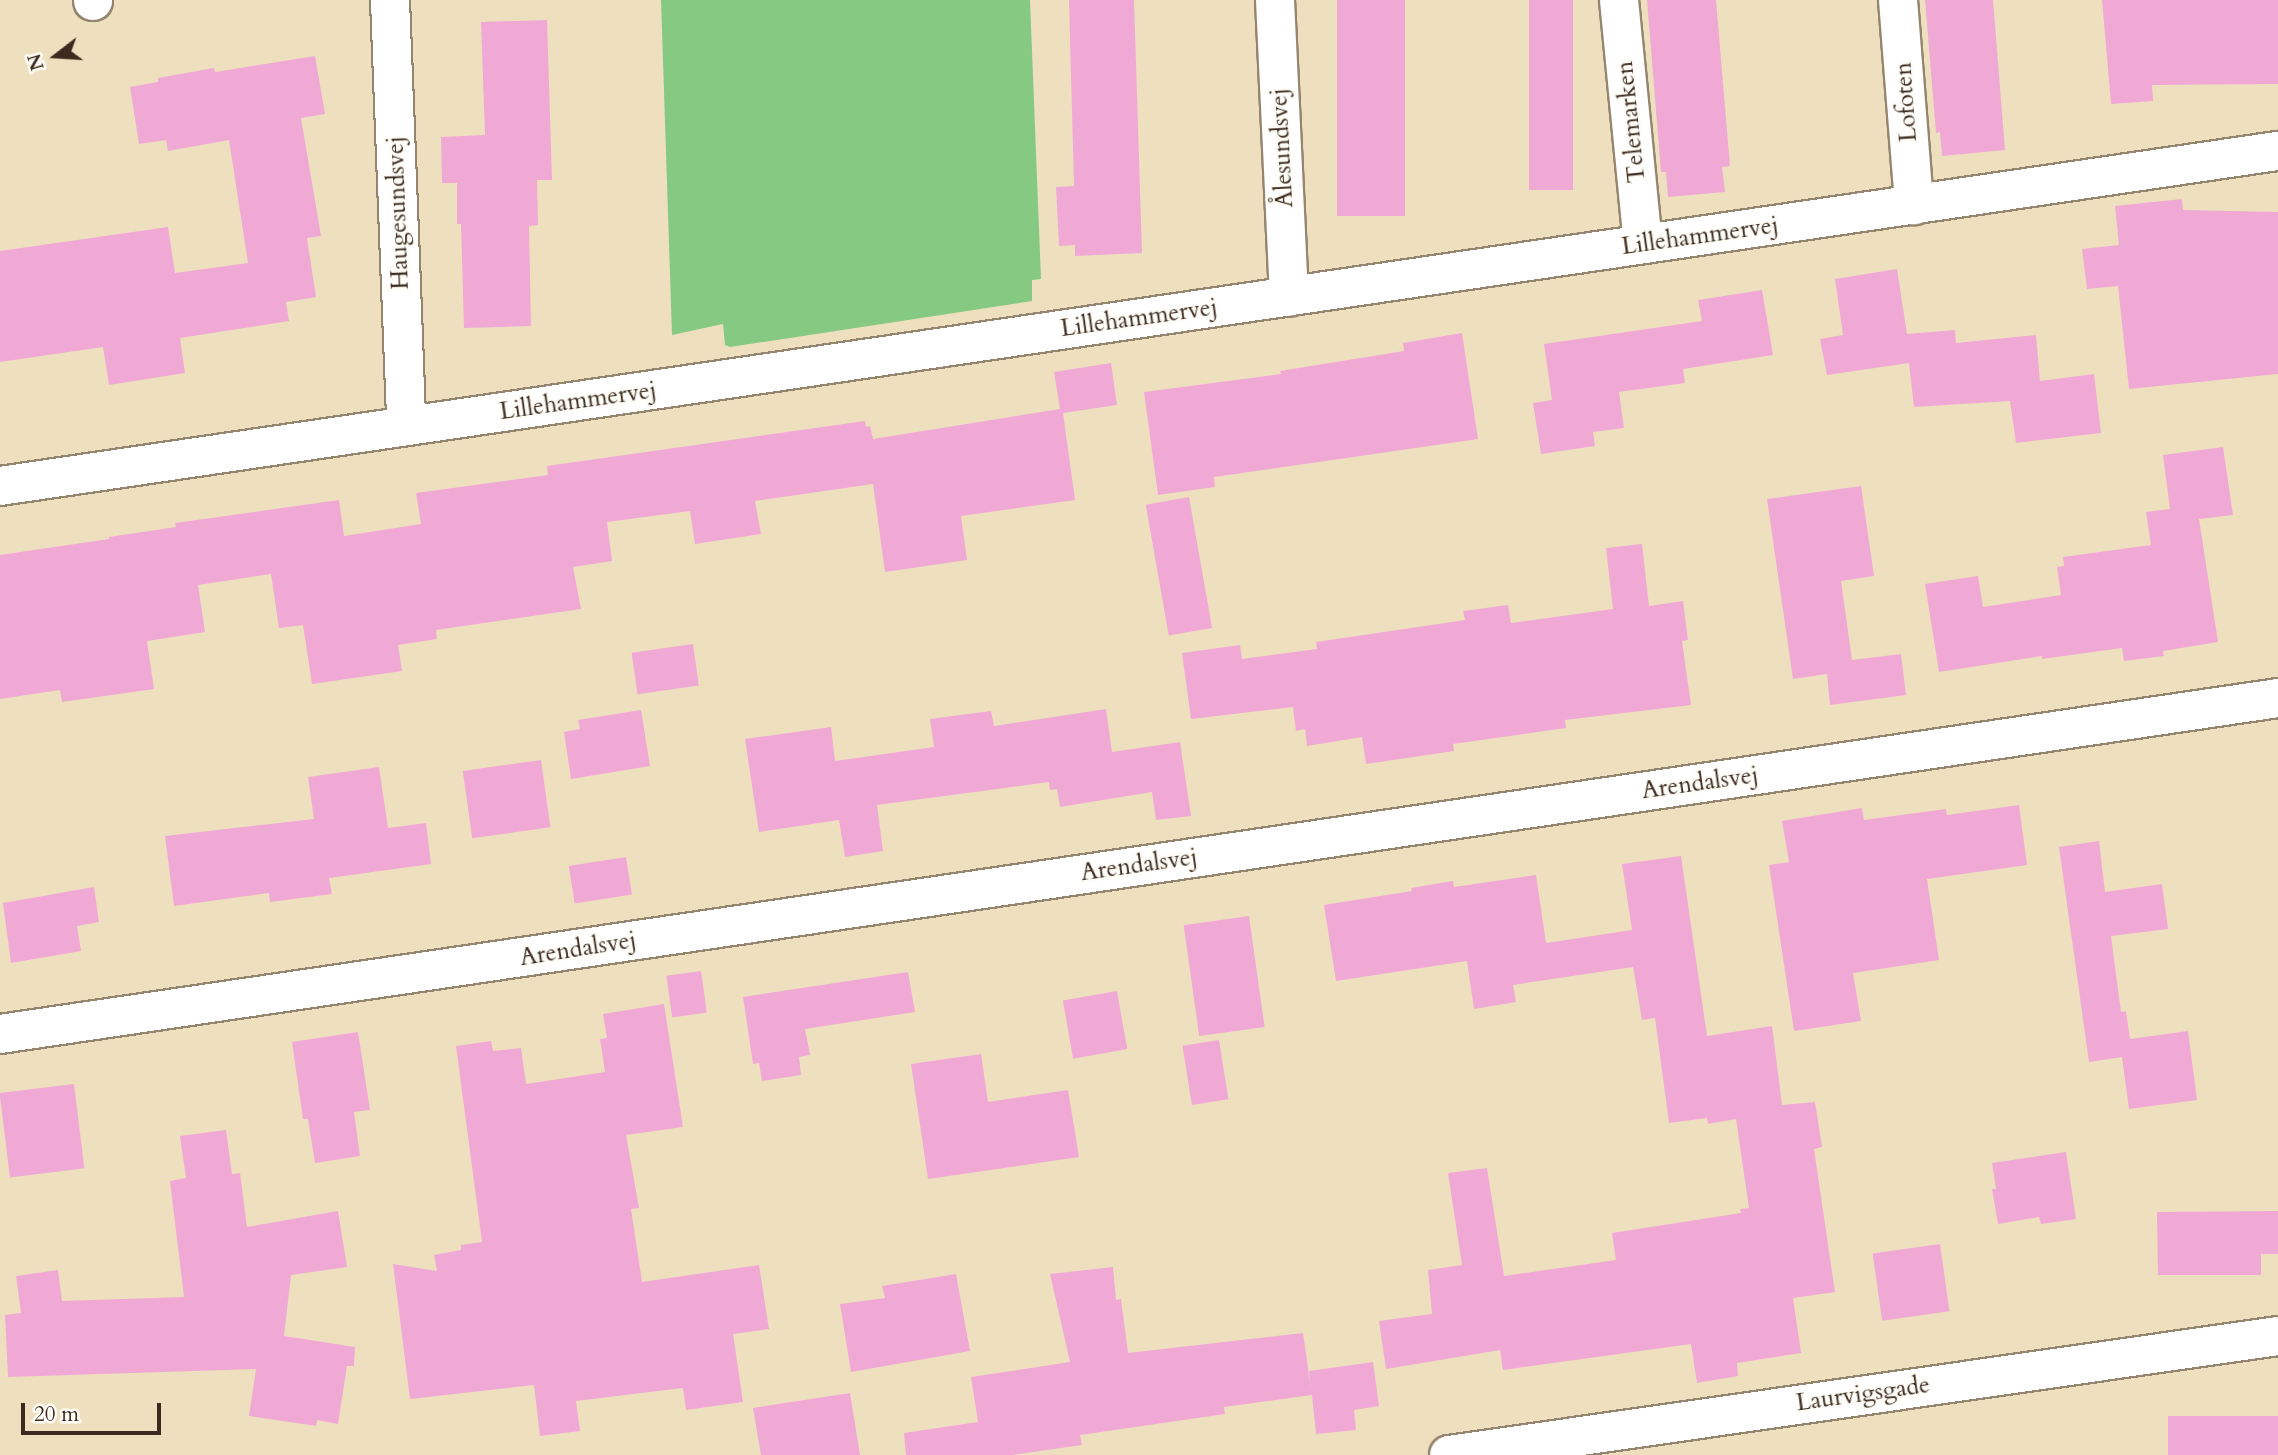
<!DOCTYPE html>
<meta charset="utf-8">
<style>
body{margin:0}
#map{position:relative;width:2278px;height:1455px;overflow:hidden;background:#eee0bf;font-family:Cardo,serif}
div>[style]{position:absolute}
.green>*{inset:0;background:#86c983}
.building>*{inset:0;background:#f0a9d5;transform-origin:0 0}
.roads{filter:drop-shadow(2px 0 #94856e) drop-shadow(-2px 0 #94856e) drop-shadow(0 2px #94856e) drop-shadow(0 -2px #94856e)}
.street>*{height:38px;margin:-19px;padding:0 19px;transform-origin:19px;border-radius:19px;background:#fff}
span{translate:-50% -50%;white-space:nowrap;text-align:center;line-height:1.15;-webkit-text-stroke:5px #fdfcf7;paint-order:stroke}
.street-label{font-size:24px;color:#3b2a1e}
.north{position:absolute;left:21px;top:21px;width:70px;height:70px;-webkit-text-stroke:5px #fdfcf7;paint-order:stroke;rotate:253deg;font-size:19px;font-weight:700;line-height:28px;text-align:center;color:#3b2a1e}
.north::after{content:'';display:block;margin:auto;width:24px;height:32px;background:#3b2a1e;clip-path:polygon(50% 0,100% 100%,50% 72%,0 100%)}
.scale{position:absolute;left:21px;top:1403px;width:140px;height:32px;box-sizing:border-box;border:4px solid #3b2a1e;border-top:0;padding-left:9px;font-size:21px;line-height:24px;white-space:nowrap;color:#3b2a1e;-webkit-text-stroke:5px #fdfcf7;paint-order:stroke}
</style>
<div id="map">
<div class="green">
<i style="clip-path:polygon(661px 0,1030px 0,1041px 279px,1032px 280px,1032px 301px,730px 347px,725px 345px,723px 324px,672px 335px)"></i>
</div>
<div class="building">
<i style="clip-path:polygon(1069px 0,1134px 0,1142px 253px,1075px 256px,1075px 245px,1059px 246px,1056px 187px,1074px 186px)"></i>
<i style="left:1337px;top:0;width:68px;height:216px"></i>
<i style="left:1529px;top:0;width:44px;height:190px"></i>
<i style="clip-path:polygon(1647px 0,1716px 0,1730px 166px,1722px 167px,1725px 192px,1668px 197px,1666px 172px,1661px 172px)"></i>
<i style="clip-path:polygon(1925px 0,1993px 0,2005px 150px,1942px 156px,1940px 132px,1936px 133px)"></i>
<i style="clip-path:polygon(2102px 0,2278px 0,2278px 84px,2152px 85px,2153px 101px,2111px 104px)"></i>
<i style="clip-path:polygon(547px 20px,552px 180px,537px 180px,538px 225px,529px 226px,531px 326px,464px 328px,461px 224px,457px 224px,457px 183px,442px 183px,441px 137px,485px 135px,481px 22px)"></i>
<i style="clip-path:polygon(315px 56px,325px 114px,301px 118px,321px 236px,307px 238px,316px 297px,286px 302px,289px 321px,180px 338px,185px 373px,109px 385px,103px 347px,0 362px,0 251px,168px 227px,175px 273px,248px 263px,229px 140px,168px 151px,166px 140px,139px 144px,130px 87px,158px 82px,158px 78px,214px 68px,215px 72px)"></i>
<i style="clip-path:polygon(2182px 199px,2183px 210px,2278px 212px,2278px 374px,2129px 389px,2118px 286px,2087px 289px,2082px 249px,2119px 245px,2115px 206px)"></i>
<i style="clip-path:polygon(1897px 269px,1907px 334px,1955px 330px,1956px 343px,2036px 335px,2040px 381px,2094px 374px,2101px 433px,2016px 443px,2010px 401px,1914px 407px,1909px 363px,1827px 375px,1820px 339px,1843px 335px,1835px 279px)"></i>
<i style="clip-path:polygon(1762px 290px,1773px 355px,1683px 369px,1685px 383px,1619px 392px,1624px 428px,1593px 432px,1595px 446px,1541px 454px,1533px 403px,1552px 400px,1544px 344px,1702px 321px,1698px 300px)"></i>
<i style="clip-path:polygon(1462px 333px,1478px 439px,1214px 477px,1215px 487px,1158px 495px,1144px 392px,1281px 374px,1280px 371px,1404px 351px,1403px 343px)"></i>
<i style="clip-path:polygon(1111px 363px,1117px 405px,1063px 413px,1075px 500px,961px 516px,967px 560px,885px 572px,873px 484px,755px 501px,761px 534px,695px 544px,690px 511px,607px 522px,612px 561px,573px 567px,581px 609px,436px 630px,437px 639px,398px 645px,402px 671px,312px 684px,303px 625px,279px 628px,271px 574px,198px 585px,205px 632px,147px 641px,154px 689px,62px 702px,60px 690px,0 699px,0 555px,109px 539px,109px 537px,176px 527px,175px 523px,339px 500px,344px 536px,421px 524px,416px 493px,548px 475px,547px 466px,865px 421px,866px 427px,870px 426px,873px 439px,1060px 409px,1054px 372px)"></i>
<i style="clip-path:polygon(2223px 447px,2233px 515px,2199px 519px,2218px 642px,2163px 651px,2164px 656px,2124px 661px,2122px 648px,2042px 659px,2042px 656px,1939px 672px,1925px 584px,1978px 576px,1983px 607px,2061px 595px,2057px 567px,2064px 566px,2063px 557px,2151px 545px,2146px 512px,2170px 509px,2163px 455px)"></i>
<i style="clip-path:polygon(1861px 486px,1874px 576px,1841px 581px,1852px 660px,1901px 654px,1906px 695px,1830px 705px,1827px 674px,1793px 679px,1767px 499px)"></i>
<i style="left:1189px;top:497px;width:133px;height:44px;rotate:80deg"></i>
<i style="clip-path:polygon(1642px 544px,1649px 606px,1683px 601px,1688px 640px,1682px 641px,1691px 705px,1565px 720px,1566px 728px,1453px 744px,1454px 751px,1366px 764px,1362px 737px,1307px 746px,1305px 729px,1296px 731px,1293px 707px,1191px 719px,1182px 653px,1240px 645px,1242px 659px,1317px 649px,1316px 642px,1465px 620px,1463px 611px,1508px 605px,1511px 623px,1613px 609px,1606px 548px)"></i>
<i style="left:693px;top:644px;width:42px;height:62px;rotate:82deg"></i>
<i style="clip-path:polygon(1106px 709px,1112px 752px,1180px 742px,1191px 816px,1156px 820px,1152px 792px,1060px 807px,1057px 789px,1050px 790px,1049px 782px,877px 805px,883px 851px,845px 857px,839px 820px,759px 832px,745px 739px,831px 727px,835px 761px,934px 747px,930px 719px,991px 711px,994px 726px)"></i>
<i style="clip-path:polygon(641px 710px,650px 766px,571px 779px,564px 732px,580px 729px,578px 720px)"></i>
<i style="left:541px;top:760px;width:68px;height:79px;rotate:82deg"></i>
<i style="clip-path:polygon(379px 767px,388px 828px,426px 823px,431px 864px,329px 878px,332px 894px,270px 902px,269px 893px,174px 906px,165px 836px,314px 819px,308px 777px)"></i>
<i style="clip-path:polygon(2019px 805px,2027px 865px,1927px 879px,1939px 960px,1853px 973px,1861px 1021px,1794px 1031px,1769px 865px,1789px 862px,1782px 821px,1862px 808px,1864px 820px,1946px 809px,1947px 815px)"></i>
<i style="clip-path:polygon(2099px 841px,2105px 892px,2162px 884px,2168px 929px,2111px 936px,2121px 1012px,2126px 1011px,2130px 1039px,2188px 1031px,2197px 1100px,2129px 1109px,2122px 1057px,2089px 1062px,2059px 847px)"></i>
<i style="clip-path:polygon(1681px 856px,1707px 1036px,1772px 1026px,1782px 1105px,1815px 1102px,1822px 1147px,1814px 1149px,1835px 1292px,1793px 1298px,1801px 1353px,1737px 1363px,1738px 1376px,1697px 1383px,1691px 1344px,1503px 1370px,1500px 1350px,1386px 1369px,1379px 1321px,1432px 1314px,1428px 1270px,1462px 1265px,1448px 1173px,1487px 1168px,1504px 1276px,1616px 1260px,1612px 1233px,1741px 1213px,1740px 1209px,1749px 1208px,1736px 1119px,1708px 1124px,1707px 1118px,1669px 1123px,1655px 1018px,1642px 1020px,1633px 967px,1513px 985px,1516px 1002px,1474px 1009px,1467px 961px,1336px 981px,1324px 905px,1412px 891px,1411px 888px,1453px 881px,1454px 887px,1536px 875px,1546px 943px,1632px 930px,1622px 864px)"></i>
<i style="left:626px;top:857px;width:38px;height:58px;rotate:81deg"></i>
<i style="clip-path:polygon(94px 887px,99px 922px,77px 926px,81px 951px,11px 963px,3px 903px)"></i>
<i style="left:1249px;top:916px;width:112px;height:66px;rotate:82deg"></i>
<i style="left:701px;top:971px;width:42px;height:35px;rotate:82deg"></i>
<i style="clip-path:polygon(908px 972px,915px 1012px,805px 1029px,810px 1055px,799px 1057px,801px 1075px,762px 1081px,759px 1063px,753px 1064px,743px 997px)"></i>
<i style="left:1117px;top:991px;width:59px;height:55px;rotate:80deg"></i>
<i style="clip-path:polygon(664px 1004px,683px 1127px,626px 1135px,639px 1208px,631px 1209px,642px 1282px,759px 1265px,769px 1329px,733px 1334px,743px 1402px,686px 1410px,683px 1388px,576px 1401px,580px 1431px,540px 1436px,534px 1385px,410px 1399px,393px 1264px,437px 1271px,434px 1255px,461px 1250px,461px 1245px,482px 1242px,456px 1046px,491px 1041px,493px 1051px,521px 1048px,526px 1084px,605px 1072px,600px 1039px,607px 1038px,603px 1014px)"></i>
<i style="clip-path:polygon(358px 1032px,370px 1110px,354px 1112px,360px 1156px,315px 1163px,308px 1119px,303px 1119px,292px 1042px)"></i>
<i style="left:1219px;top:1040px;width:60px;height:37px;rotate:81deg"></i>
<i style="clip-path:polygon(981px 1054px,988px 1102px,1068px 1090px,1079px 1157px,928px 1179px,911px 1064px)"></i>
<i style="left:74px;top:1084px;width:85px;height:75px;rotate:83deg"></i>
<i style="clip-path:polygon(226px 1130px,232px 1174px,240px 1173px,247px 1227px,338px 1211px,347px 1267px,291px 1275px,284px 1336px,355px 1347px,354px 1366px,347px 1366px,338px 1424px,317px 1420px,316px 1426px,249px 1416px,256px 1369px,8px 1377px,5px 1315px,21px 1313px,16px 1276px,58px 1270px,62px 1301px,184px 1297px,170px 1181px,186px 1178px,180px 1136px)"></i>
<i style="clip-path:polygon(2066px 1152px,2076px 1219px,2041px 1224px,2039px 1217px,1998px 1224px,1992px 1189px,1996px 1189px,1992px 1163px)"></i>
<i style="clip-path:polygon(2278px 1211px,2278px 1254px,2261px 1254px,2261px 1275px,2158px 1275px,2157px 1212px)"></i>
<i style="left:1940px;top:1244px;width:68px;height:68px;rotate:82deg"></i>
<i style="clip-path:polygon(1113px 1267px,1116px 1300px,1121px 1299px,1128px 1353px,1303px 1333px,1311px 1390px,1309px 1371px,1373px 1362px,1379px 1406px,1354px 1410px,1356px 1430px,1316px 1434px,1312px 1395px,1224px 1407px,1225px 1414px,1080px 1435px,1082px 1445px,1012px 1455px,906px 1455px,904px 1433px,978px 1422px,971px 1377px,1070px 1362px,1050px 1274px)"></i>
<i style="clip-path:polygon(956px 1274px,970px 1351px,851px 1372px,840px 1304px,885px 1298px,882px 1286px)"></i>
<i style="clip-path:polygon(850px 1393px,860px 1455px,761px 1455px,753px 1408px)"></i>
<i style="left:2168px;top:1416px;width:110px;height:39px"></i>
</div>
<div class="roads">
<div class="street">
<i style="left:93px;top:0;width:1px;rotate:90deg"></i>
<i style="left:390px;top:0;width:426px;rotate:87.8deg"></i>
<i style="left:1275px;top:0;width:297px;rotate:87.3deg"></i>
<i style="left:1619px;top:0;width:245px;rotate:84.4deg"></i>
<i style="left:1898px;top:0;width:206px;rotate:85.5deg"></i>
<i style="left:0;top:486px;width:2303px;rotate:-8.37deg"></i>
<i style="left:0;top:1034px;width:2303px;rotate:-8.39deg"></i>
<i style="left:1449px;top:1455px;width:837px;rotate:-8.17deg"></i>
</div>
</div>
<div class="street-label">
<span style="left:1906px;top:102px;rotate:-94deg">Lofoten</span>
<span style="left:1631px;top:122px;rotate:-96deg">Telemarken</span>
<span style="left:1282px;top:148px;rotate:-93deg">Ålesundsvej</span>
<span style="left:398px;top:213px;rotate:-92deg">Haugesundsvej</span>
<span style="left:1700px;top:236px;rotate:-8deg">Lillehammervej</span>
<span style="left:1139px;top:318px;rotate:-8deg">Lillehammervej</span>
<span style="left:578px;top:401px;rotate:-8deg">Lillehammervej</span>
<span style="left:1700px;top:783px;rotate:-8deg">Arendalsvej</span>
<span style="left:1139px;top:865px;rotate:-8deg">Arendalsvej</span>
<span style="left:578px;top:949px;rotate:-9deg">Arendalsvej</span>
<span style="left:1863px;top:1394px;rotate:-8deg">Laurvigsgade</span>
</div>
<div class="north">N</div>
<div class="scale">20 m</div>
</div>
